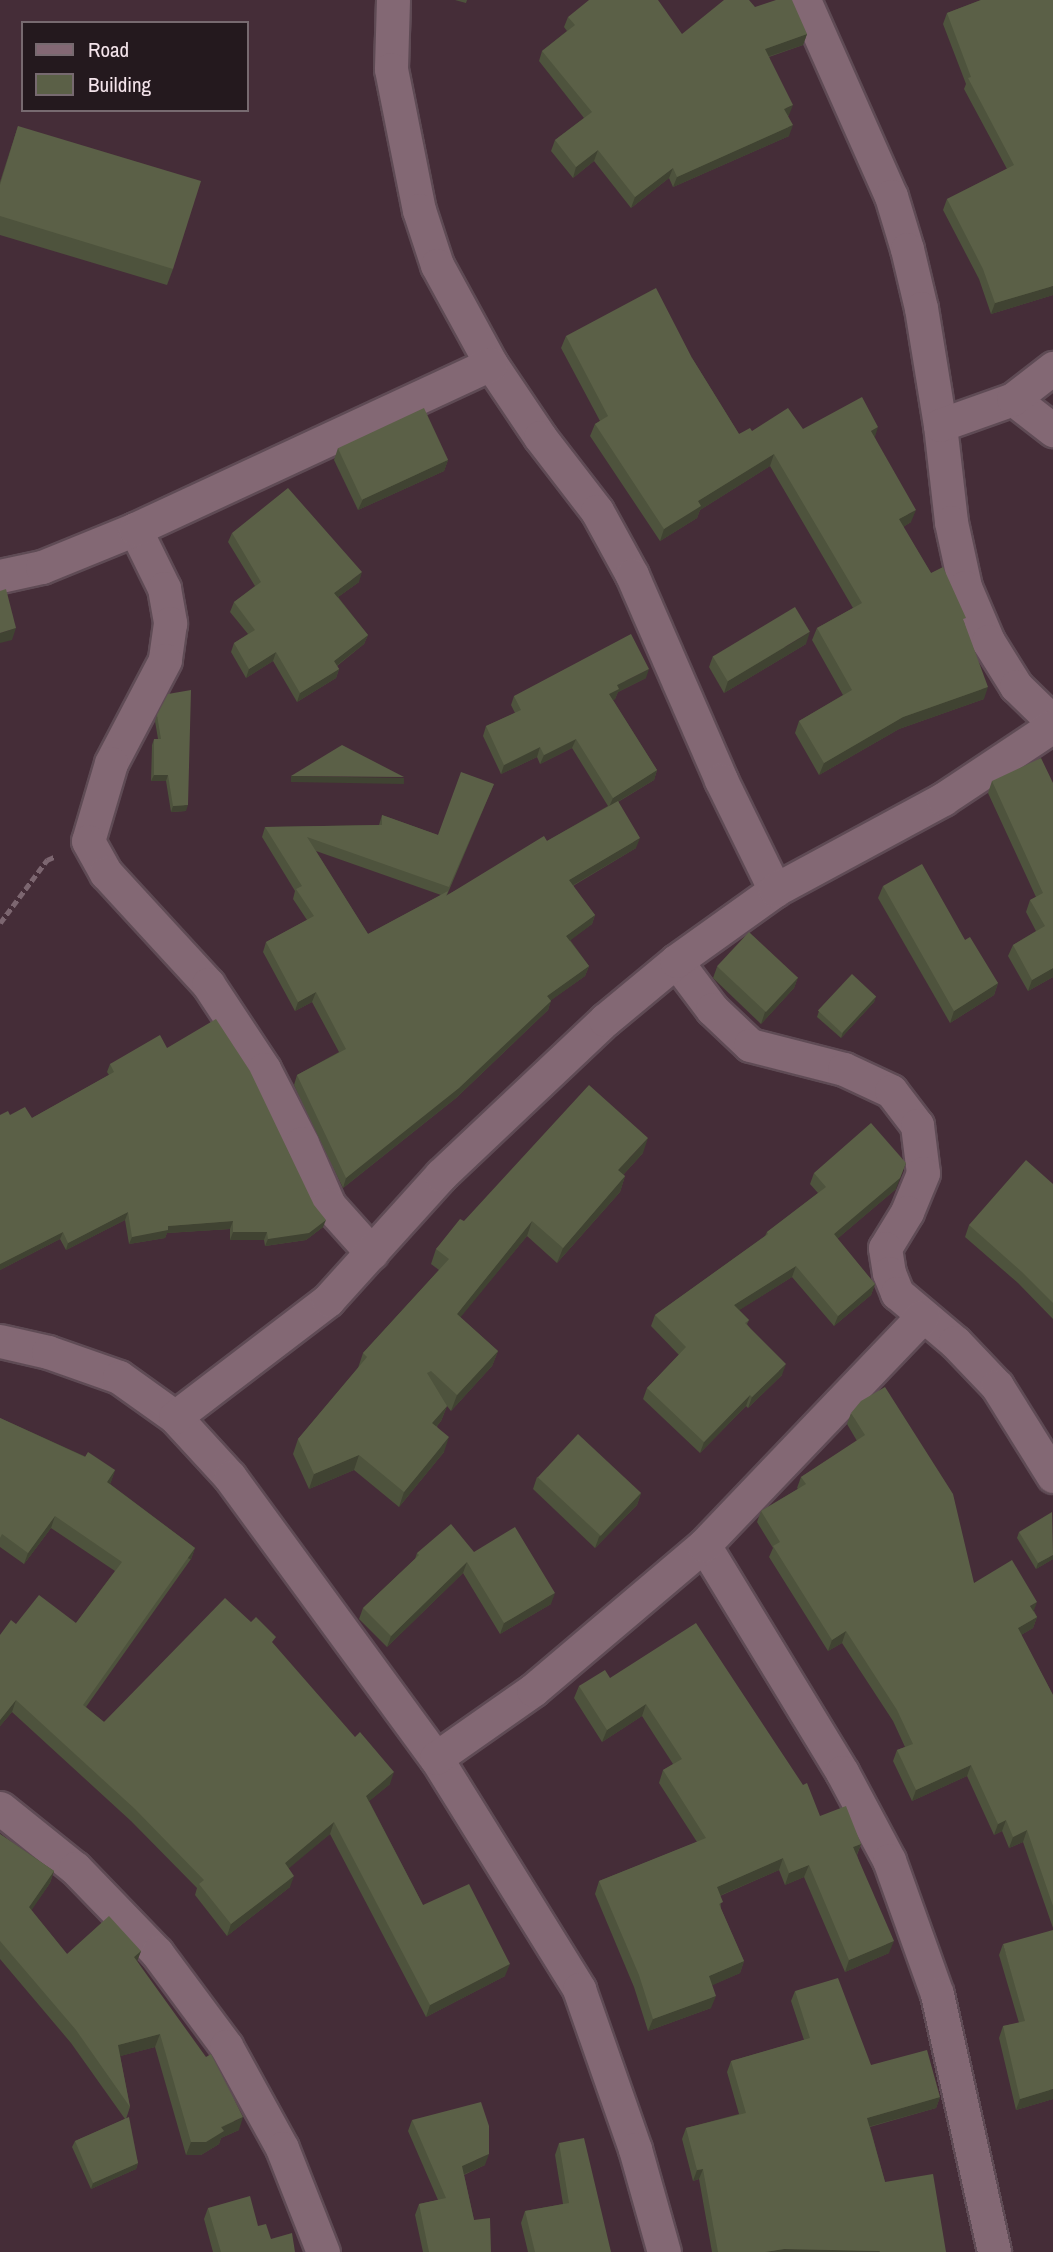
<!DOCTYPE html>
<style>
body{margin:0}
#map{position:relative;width:1053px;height:2252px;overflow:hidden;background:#452d38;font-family:"Archivo Narrow",sans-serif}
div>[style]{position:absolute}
.path>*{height:4.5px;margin-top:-2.25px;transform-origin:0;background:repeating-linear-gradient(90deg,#7c6670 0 7px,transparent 0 10.5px)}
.roads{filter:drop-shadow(2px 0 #5f4b55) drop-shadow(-2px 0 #5f4b55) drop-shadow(0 2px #5f4b55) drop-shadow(0 -2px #5f4b55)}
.street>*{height:33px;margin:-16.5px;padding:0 16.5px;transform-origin:16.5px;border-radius:16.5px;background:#836874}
.wall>*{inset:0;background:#4e533d}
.shaded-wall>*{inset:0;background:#404332;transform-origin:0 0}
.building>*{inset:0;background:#5b6047;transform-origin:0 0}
span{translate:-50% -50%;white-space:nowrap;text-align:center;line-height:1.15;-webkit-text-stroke:5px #24191e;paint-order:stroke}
.legend{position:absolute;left:21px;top:21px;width:228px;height:91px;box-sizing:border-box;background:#24191e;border:2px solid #776a70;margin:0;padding:9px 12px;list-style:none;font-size:21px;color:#f4e4eb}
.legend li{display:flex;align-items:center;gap:14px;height:35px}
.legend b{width:35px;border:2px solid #776a70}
</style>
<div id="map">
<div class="path">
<i style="left:0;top:923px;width:79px;rotate:-53.3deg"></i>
<i style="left:47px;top:860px;width:10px;rotate:-24deg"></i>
</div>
<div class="roads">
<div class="street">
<i style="left:393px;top:0;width:69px;rotate:91.7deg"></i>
<i style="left:391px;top:69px;width:144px;rotate:78.8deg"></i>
<i style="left:419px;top:210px;width:58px;rotate:71.9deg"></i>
<i style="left:437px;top:265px;width:113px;rotate:61.4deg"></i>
<i style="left:491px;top:364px;width:88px;rotate:56.1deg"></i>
<i style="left:540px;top:437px;width:93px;rotate:52.4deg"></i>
<i style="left:597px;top:511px;width:73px;rotate:61.3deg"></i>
<i style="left:632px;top:575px;width:223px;rotate:66.5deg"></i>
<i style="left:721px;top:780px;width:123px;rotate:63.9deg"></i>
<i style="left:804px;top:0;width:214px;rotate:66.1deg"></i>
<i style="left:891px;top:196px;width:55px;rotate:73.2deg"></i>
<i style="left:907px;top:249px;width:61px;rotate:76.7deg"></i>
<i style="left:921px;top:308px;width:119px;rotate:80.8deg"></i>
<i style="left:940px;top:425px;width:98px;rotate:83.5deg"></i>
<i style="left:951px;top:522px;width:66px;rotate:77.8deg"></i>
<i style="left:965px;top:587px;width:59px;rotate:66.9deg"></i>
<i style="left:988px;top:641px;width:53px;rotate:58.1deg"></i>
<i style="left:1016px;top:686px;width:52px;rotate:44.2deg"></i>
<i style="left:1013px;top:399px;width:51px;rotate:37.8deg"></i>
<i style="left:940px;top:425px;width:77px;rotate:-19.6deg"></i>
<i style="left:1013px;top:399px;width:51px;rotate:-37.8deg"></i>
<i style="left:135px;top:529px;width:66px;rotate:63.8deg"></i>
<i style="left:164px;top:588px;width:36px;rotate:80deg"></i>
<i style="left:170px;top:623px;width:37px;rotate:98deg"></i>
<i style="left:165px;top:660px;width:116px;rotate:117.7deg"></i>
<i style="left:111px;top:763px;width:81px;rotate:106.4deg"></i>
<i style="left:88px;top:841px;width:37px;rotate:61deg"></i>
<i style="left:106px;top:873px;width:151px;rotate:47.4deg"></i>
<i style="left:208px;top:984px;width:102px;rotate:56.6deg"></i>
<i style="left:264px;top:1069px;width:83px;rotate:62.8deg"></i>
<i style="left:302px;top:1143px;width:68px;rotate:66.5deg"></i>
<i style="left:329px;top:1205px;width:64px;rotate:48.1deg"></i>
<i style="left:0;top:576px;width:43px;rotate:-12.1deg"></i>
<i style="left:42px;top:567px;width:100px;rotate:-22.2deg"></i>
<i style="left:135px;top:529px;width:392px;rotate:-24.9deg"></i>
<i style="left:676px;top:961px;width:60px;rotate:53.1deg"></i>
<i style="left:712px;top:1009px;width:52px;rotate:43.5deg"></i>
<i style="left:750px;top:1045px;width:97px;rotate:14.3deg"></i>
<i style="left:844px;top:1069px;width:52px;rotate:25.1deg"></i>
<i style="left:891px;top:1091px;width:43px;rotate:52.6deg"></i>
<i style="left:917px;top:1125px;width:48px;rotate:82.9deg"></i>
<i style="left:923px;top:1173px;width:42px;rotate:112.3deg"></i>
<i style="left:907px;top:1212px;width:42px;rotate:121.4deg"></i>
<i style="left:885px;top:1248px;width:25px;rotate:81deg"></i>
<i style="left:889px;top:1273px;width:22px;rotate:68deg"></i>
<i style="left:897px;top:1293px;width:76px;rotate:40.2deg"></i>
<i style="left:955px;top:1342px;width:61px;rotate:46.3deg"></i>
<i style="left:997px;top:1386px;width:106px;rotate:58.1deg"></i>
<i style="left:0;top:1341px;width:49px;rotate:12.9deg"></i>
<i style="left:48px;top:1352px;width:75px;rotate:19.4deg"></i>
<i style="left:119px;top:1377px;width:69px;rotate:35.5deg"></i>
<i style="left:175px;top:1417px;width:81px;rotate:47.5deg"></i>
<i style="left:230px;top:1477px;width:348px;rotate:53.8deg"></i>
<i style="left:436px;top:1758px;width:272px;rotate:58.2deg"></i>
<i style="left:579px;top:1989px;width:170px;rotate:70.7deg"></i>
<i style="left:635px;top:2149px;width:107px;rotate:74.3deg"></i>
<i style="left:175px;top:1417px;width:193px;rotate:-37.4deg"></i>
<i style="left:328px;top:1300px;width:169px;rotate:-47.9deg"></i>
<i style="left:441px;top:1175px;width:226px;rotate:-43.4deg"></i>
<i style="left:605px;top:1020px;width:92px;rotate:-39.7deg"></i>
<i style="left:676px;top:961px;width:122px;rotate:-35.6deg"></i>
<i style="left:775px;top:890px;width:191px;rotate:-28.4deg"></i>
<i style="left:943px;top:799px;width:132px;rotate:-33.6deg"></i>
<i style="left:704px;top:1545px;width:266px;rotate:58.7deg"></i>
<i style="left:842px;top:1772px;width:100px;rotate:61.9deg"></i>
<i style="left:889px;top:1860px;width:142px;rotate:70.3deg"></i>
<i style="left:937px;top:1994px;width:264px;rotate:77.5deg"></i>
<i style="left:436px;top:1758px;width:118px;rotate:-35deg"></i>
<i style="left:533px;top:1690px;width:224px;rotate:-40.3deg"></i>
<i style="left:704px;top:1545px;width:317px;rotate:-46.3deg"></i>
<i style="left:0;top:1808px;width:96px;rotate:38.7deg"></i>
<i style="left:75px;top:1868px;width:118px;rotate:46deg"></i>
<i style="left:157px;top:1953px;width:116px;rotate:53.4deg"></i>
<i style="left:226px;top:2046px;width:116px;rotate:61.2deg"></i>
<i style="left:282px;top:2148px;width:112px;rotate:68.5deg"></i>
</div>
</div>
<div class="wall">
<i style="clip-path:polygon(455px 0,467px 0,466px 3px)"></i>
<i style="clip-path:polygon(981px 0,1053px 295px,991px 314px,979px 279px,943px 210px,947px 199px,1007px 169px,964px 89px,966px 84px,943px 24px,947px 13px)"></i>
<i style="clip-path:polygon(755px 7px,807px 34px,803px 45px,769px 57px,789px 115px,788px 116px,789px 136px,673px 187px,669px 178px,631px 208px,594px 161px,573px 178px,551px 151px,555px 140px,584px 118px,539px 61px,542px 51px,567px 31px,564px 27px,568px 17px,682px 34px)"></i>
<i style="clip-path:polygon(18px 126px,173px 269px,167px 285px,0 235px,0 182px)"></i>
<i style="clip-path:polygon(566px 336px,692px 358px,739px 434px,752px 431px,803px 429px,875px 438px,911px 522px,903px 527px,931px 573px,964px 622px,984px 699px,899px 729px,819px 775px,795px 733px,799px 721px,843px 695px,812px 640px,817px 628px,853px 608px,770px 466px,700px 510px,697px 518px,660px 541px,590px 436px,595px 424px,600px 421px,561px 348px)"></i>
<i style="clip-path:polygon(338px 448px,448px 460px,444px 471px,358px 510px,334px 460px)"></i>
<i style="clip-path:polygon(232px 533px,359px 582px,338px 597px,368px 635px,364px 644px,337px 666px,339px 669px,336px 678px,297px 702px,273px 661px,246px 678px,231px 652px,234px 643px,248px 634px,230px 612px,234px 602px,255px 586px,228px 542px)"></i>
<i style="clip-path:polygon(806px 644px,724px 693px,709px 667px,713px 656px)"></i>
<i style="clip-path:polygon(evenodd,646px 678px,618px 692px,615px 699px,613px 700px,657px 770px,654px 780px,618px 802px,636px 848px,573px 886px,595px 915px,592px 924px,570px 940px,589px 966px,585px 976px,551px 1000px,548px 1010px,456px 1098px,343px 1188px,294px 1085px,297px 1075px,339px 1052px,312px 1002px,295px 1011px,263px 952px,266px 942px,307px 920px,293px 899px,295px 891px,262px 837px,265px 827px,379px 825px,382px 815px,438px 835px,494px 784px,447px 895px,547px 841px,608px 806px,572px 748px,540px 764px,537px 757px,501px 774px,483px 736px,486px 726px,515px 713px,511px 705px,514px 696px,646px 678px,316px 851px,441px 895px,368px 934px,316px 851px)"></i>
<i style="clip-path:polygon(157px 715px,186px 811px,171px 812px,166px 781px,151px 781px,152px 745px,154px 739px,158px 739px,155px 721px)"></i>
<i style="clip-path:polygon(992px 781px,1053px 783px,1053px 977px,1028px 991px,1008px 956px,1013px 945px,1036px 931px,1026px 912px,1030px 900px,1036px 897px,988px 793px)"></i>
<i style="clip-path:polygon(883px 886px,965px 940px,998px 983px,994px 995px,950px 1023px,878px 898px)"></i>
<i style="clip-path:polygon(717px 967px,798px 977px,794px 988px,761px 1024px,713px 978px)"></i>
<i style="clip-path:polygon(876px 996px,874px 1002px,841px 1038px,817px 1017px,819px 1011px)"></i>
<i style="clip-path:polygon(167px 1048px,323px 1227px,306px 1240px,265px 1246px,264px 1240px,230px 1240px,230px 1229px,167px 1233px,165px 1238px,129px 1244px,125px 1220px,66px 1250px,60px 1239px,0 1270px,0 1115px,32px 1118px,109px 1075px,107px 1072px,110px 1064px)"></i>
<i style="clip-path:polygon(643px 1153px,623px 1175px,625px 1176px,620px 1192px,557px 1263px,527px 1236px,460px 1317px,498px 1351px,492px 1366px,451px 1411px,447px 1406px,441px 1421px,437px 1426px,444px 1452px,399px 1507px,354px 1470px,309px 1489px,293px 1454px,298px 1439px,358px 1368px,363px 1353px,439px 1270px,431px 1264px,436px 1249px,464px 1221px)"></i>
<i style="clip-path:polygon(814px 1173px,896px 1189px,837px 1239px,875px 1284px,871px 1295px,834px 1326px,792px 1277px,739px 1310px,749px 1320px,747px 1324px,782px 1375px,748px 1408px,746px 1406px,700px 1453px,643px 1399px,647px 1388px,679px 1355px,651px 1326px,655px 1315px,765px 1236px,767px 1232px,818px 1193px,810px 1184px)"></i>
<i style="clip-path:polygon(1053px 1184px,1053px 1319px,1018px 1283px,965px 1237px,969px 1225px)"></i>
<i style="clip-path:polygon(851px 1413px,974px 1583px,1034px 1611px,1037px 1617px,1033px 1628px,1021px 1635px,1053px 1695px,1053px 1928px,1023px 1842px,1009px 1848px,1002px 1831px,994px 1835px,967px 1776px,912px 1801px,893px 1761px,897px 1750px,905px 1747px,893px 1721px,842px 1643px,828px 1651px,769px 1557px,773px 1548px,757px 1522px,761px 1511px,798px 1489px,797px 1488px,801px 1477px,857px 1441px,847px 1424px)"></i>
<i style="clip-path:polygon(0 1418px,115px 1470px,110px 1484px,195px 1548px,191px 1559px,86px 1707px,104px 1722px,274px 1645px,390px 1784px,369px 1801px,423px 1905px,505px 1976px,426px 2017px,330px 1834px,288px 1868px,290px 1887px,227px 1936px,195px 1895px,197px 1888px,131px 1821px,12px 1712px,0 1726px,0 1635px,16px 1624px,76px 1623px,115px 1571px,51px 1528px,24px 1564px,0 1547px)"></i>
<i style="clip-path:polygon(537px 1477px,641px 1493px,637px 1505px,595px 1548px,533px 1489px)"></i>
<i style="clip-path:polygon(1019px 1532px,1053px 1559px,1036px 1569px,1017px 1538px)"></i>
<i style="clip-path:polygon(474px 1552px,551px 1604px,500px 1634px,463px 1573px,387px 1647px,359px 1619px,363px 1608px,415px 1559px,417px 1553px)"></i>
<i style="clip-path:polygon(610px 1678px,861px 1844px,857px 1855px,889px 1953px,845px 1972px,804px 1877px,785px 1885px,779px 1870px,720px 1896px,721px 1909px,744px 1961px,740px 1973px,712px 1985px,711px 2008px,648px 2031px,634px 1987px,595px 1894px,599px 1881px,697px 1842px,659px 1783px,663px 1770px,673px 1764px,642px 1716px,602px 1742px,574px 1698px,579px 1686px)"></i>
<i style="clip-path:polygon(0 1834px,54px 1871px,50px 1883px,31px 1910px,67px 1954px,141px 1951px,137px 1961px,239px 2130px,221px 2138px,219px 2144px,201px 2155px,186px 2155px,155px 2047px,120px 2056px,130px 2107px,126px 2119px,138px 2163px,136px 2169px,91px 2189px,72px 2147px,75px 2141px,125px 2119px,71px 2043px,0 1959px)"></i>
<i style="clip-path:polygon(1003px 1944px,1053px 2099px,1016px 2110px,999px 2038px,1003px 2026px,1019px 2023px,999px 1955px)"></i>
<i style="clip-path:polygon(795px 1991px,871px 2065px,940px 2097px,936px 2108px,870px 2127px,885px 2182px,946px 2252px,712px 2252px,699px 2179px,693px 2181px,682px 2139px,686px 2128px,739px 2114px,727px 2072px,731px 2061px,804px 2040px,791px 2001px)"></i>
<i style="clip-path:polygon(412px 2120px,485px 2165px,464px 2175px,474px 2220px,491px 2252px,423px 2252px,415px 2215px,419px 2204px,438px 2200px,408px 2131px)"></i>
<i style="clip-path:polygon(559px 2143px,611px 2252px,528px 2252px,521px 2223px,525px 2211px,563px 2204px,555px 2155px)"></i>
<i style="clip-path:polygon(208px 2208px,258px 2226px,271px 2239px,295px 2252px,213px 2252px,204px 2219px)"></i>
</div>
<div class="shaded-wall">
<i style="clip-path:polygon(807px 34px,803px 45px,761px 59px,765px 49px)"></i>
<i style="clip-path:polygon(793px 105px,789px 115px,780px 119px,784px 109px)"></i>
<i style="clip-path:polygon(793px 125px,789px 136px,673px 187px,677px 177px)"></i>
<i style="clip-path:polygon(598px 150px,594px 161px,573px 178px,576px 167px)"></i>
<i style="clip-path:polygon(673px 168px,669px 178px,631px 208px,635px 197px)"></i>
<i style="clip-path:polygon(1053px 286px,1053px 295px,991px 314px,995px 303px)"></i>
<i style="clip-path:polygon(878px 427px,874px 440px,871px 431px)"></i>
<i style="clip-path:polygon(774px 454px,770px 466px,700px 510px,697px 518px,660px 541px,664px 529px,698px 501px)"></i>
<i style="clip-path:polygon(448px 460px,444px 471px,358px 510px,363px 499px)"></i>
<i style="clip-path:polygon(916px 510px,911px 522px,895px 532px,899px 519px)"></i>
<i style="clip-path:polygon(362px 572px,359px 582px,331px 602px,334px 593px)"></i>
<i style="clip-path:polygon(16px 628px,12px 640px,0 643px,0 633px)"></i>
<i style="clip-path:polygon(810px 632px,806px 644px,724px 693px,728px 681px)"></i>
<i style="clip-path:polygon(368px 635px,364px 644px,331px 670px,334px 661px)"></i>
<i style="clip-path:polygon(276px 652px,273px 661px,246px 678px,249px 669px)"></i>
<i style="clip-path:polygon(339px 669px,336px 678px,297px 702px,300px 693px)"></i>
<i style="clip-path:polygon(649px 669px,646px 678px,618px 692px,615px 699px,606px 703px,609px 694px,617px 685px)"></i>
<i style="clip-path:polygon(988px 687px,984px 699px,899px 729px,819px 775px,824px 763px,903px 717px)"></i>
<i style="clip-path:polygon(576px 739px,572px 748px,540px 764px,544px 755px)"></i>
<i style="clip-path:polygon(540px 747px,537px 757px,501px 774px,504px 765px)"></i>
<i style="clip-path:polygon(657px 770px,654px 780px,609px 807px,613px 798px)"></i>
<i style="clip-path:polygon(154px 775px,168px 775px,166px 781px,151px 781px)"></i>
<i style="left:291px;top:776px;width:113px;height:6px;rotate:1deg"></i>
<i style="clip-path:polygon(188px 805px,186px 811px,171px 812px,173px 806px)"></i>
<i style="clip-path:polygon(640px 838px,636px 848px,565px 890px,569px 880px)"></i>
<i style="clip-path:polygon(595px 915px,592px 924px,563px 946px,566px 936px)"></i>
<i style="clip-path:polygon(589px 966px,585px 976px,543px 1006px,547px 996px)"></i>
<i style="clip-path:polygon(1053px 968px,1053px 977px,1028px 991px,1032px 980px)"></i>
<i style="clip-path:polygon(798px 977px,794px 988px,761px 1024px,765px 1012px)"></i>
<i style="clip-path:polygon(998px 983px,994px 995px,950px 1023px,954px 1011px)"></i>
<i style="clip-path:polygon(316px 992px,312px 1002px,295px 1011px,298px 1002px)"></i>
<i style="clip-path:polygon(876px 996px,874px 1002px,841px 1038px,843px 1032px)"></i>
<i style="clip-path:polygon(551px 1001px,548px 1010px,456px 1098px,343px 1188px,346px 1178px)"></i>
<i style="clip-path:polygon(648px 1138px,643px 1153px,613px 1186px,618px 1170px)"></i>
<i style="clip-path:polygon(906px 1163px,896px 1189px,830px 1245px,834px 1234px)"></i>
<i style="clip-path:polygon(625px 1176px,620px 1192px,557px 1263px,563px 1248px)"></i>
<i style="clip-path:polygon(128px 1212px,125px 1220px,66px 1250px,68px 1243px)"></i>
<i style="clip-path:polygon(326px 1220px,323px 1227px,306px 1240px,265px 1246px,268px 1239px)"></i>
<i style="clip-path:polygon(233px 1221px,230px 1229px,167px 1233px,165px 1238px,129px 1244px,132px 1237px,168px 1226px)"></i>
<i style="clip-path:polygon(532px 1221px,527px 1236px,451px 1329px,457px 1314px)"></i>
<i style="clip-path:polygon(63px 1232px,60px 1239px,0 1270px,0 1264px)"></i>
<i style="clip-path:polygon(233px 1232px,267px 1232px,264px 1240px,230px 1240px)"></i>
<i style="clip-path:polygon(796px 1266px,792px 1277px,730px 1316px,734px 1305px)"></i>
<i style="clip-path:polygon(875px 1284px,871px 1295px,834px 1326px,838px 1316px)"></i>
<i style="clip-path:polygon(498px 1351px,492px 1366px,451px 1411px,457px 1395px)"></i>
<i style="clip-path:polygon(786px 1364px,782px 1375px,748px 1408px,752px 1397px)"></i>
<i style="clip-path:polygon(750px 1395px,746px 1406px,700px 1453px,704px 1442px)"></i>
<i style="clip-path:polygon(447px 1406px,441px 1421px,426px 1438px,432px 1423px)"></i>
<i style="clip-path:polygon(449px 1437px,444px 1452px,399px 1507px,404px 1492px)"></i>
<i style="clip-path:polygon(359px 1455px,354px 1470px,309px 1489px,314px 1474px)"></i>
<i style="clip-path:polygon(115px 1470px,111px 1482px,103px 1494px,107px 1482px)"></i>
<i style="clip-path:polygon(641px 1493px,637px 1505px,595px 1548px,599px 1537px)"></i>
<i style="clip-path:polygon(55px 1516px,51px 1528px,24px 1564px,28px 1553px)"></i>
<i style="left:195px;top:1548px;width:12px;height:193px;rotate:110deg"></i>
<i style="clip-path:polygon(1053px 1555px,1053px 1559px,1036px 1569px,1038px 1563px)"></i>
<i style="clip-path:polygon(467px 1562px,463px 1573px,387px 1647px,391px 1636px)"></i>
<i style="clip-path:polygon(555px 1593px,551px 1604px,500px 1634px,504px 1623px)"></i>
<i style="clip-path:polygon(1037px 1602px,1033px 1613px,1030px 1606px)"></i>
<i style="clip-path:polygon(1037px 1617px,1033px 1628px,1014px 1639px,1018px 1628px)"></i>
<i style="clip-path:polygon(846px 1631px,842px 1643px,828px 1651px,832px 1640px)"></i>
<i style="clip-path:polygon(16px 1700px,12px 1712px,0 1726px,0 1720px)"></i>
<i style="clip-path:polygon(646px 1704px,642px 1716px,602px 1742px,607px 1730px)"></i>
<i style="clip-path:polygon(971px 1765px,967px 1776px,912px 1801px,916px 1790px)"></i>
<i style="clip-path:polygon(394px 1772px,390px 1784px,362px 1807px,366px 1796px)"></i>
<i style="clip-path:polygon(1006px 1820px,1002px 1831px,994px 1835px,998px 1824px)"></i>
<i style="clip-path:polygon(334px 1822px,330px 1834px,281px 1875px,285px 1863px)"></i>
<i style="clip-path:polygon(1027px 1830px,1023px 1842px,1009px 1848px,1013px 1837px)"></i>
<i style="clip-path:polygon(861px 1844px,856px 1856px,853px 1847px)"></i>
<i style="clip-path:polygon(783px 1858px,779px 1870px,712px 1899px,717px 1887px)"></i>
<i style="clip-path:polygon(809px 1865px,804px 1877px,785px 1885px,789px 1873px)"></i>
<i style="clip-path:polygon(54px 1871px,50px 1883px,25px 1920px,29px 1907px)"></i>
<i style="clip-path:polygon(294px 1876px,290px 1887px,227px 1936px,231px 1924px)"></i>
<i style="clip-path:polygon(894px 1941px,889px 1953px,845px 1972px,849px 1960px)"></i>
<i style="clip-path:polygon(141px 1951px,136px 1964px,134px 1957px)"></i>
<i style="clip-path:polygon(744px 1961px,740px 1973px,704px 1989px,709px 1976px)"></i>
<i style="clip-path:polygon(510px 1964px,505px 1976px,426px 2017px,430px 2005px)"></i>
<i style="clip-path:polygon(716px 1996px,711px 2008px,648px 2031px,653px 2019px)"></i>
<i style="clip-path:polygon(160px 2034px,155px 2047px,113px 2058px,118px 2045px)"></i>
<i style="clip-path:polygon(1053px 2089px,1053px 2099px,1016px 2110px,1020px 2099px)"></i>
<i style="clip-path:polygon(940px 2097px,936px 2108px,864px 2128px,867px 2118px)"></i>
<i style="clip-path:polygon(243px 2117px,239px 2130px,221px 2138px,219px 2144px,201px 2155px,186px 2155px,191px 2142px)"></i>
<i style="clip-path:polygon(489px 2154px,485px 2165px,458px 2177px,462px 2166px)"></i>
<i style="clip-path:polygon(138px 2163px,136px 2169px,91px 2189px,93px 2183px)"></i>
<i style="clip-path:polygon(703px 2169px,699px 2179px,693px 2181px,697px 2170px)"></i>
<i style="clip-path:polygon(784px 2249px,880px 2251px,879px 2252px,765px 2252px)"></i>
</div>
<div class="building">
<i style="clip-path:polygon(589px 0,658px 0,682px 34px,724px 0,749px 0,755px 7px,776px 0,792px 0,807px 34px,765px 49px,793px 105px,784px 109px,793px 125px,677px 177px,673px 168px,635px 197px,598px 150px,576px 167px,555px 140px,592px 112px,542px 51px,575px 25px,568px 17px)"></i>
<i style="clip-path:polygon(981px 0,1053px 0,1053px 286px,995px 303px,983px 269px,947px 199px,1014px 165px,968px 78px,971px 77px,947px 13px)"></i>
<i style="clip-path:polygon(18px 126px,201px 181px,173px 269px,0 216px,0 185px)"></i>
<i style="clip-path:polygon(656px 288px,692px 358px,739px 434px,750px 428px,752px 431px,788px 408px,803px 429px,862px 397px,878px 427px,871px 431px,916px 510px,899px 519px,931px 573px,943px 567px,966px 618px,963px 619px,988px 687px,903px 717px,824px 763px,799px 721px,852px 690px,817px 628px,862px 603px,774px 454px,698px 501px,701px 506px,664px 529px,595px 424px,608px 416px,566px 336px)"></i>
<i style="left:424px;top:408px;width:57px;height:95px;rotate:65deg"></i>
<i style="clip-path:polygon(288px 488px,362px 572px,334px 593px,368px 635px,334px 661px,339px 669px,300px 693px,276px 652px,249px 669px,234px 643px,255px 630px,234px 602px,261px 582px,232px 533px)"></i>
<i style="clip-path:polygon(6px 589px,16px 628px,0 633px,0 591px)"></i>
<i style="left:795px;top:607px;width:29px;height:96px;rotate:59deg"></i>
<i style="clip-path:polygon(631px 634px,649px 669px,617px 685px,619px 689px,609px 694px,657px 770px,613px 798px,576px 739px,544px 755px,540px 747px,504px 765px,486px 726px,521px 710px,514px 696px)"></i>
<i style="clip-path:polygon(191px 690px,188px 805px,173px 806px,168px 775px,154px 775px,154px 739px,161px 739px,157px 715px,168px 694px)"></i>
<i style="clip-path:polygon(342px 745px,404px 777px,291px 776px)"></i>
<i style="clip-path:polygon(1041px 758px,1053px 783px,1053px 968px,1032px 980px,1013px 945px,1045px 926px,1030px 900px,1043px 893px,992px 781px)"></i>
<i style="clip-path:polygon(461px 772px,494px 784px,449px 887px,307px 837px,368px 934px,448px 891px,446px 896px,544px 836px,547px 841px,618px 801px,640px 838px,569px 880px,595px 915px,566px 936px,589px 966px,547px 996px,551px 1001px,459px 1088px,346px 1178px,297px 1075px,346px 1049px,316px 992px,298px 1002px,266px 942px,314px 916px,296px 889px,302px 886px,265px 827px,382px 825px,382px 815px,438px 835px)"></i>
<i style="clip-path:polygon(922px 864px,965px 940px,970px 937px,998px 983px,954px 1011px,883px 886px)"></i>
<i style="left:749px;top:932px;width:67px;height:47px;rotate:43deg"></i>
<i style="left:852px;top:974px;width:33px;height:50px;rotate:43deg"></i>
<i style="clip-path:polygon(216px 1019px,250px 1071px,314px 1205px,326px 1220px,309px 1233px,268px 1239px,267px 1232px,233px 1232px,233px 1221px,168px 1226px,168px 1230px,132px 1237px,128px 1212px,68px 1243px,63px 1232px,0 1264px,0 1115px,8px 1111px,10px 1115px,25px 1107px,32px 1118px,114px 1072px,110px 1064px,160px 1035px,167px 1048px)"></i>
<i style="clip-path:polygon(589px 1085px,648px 1138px,618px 1170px,625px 1176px,563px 1248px,532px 1221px,457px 1314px,498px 1351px,457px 1395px,431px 1371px,427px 1373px,447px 1406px,432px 1423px,449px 1437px,404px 1492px,359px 1455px,314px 1474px,298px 1439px,367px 1357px,363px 1353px,449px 1259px,436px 1249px,460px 1219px,464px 1221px)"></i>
<i style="clip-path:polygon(871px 1123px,906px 1163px,900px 1178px,834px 1234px,875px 1284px,838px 1316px,796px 1266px,734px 1305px,749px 1320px,745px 1323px,786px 1364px,752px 1397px,750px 1395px,704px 1442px,647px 1388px,686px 1347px,655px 1315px,768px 1234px,767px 1232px,826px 1187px,814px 1173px)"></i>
<i style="clip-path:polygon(1026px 1160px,1053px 1184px,1053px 1303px,1022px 1272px,969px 1225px)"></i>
<i style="clip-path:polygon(885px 1387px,953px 1494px,974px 1583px,1012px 1560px,1037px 1602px,1030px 1606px,1037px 1617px,1018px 1628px,1053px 1695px,1053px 1906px,1027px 1830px,1013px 1837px,1006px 1820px,998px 1824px,971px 1765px,916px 1790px,897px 1750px,913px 1744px,897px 1710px,846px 1631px,832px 1640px,773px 1546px,780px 1542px,761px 1511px,806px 1484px,801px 1477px,865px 1435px,851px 1413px,861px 1401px)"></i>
<i style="clip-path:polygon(0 1418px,85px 1457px,88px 1452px,115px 1470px,107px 1482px,195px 1548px,83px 1705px,104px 1722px,225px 1598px,251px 1622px,256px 1617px,276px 1637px,272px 1642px,355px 1737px,360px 1732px,394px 1772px,366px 1796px,423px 1905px,469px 1884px,510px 1964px,430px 2005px,334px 1822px,285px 1863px,294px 1876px,231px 1924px,199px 1884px,204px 1880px,135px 1809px,16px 1700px,0 1720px,0 1635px,11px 1620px,16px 1624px,39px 1595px,76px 1623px,122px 1562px,55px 1516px,28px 1553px,2px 1534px,0 1538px)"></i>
<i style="left:578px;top:1434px;width:86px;height:59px;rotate:43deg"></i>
<i style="clip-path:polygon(1052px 1512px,1053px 1555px,1038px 1563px,1019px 1532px)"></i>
<i style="clip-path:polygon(451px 1524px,474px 1552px,515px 1527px,555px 1593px,504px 1623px,467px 1562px,391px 1636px,363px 1608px,419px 1555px,417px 1553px)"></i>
<i style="clip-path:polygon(696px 1623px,803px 1785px,807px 1783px,820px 1816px,846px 1806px,861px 1844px,853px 1847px,894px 1941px,849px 1960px,809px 1865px,789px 1873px,783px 1858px,717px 1887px,723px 1902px,719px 1904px,744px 1961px,709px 1976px,716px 1996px,653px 2019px,639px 1975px,599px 1881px,706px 1838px,663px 1770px,682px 1759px,646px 1704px,607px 1730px,579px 1686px,605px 1670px,610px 1678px)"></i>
<i style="clip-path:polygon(0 1834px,54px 1871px,29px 1907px,67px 1954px,109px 1916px,141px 1951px,134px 1957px,206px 2057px,211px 2054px,243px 2117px,221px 2127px,224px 2131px,206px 2142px,191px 2142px,160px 2034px,118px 2045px,130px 2107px,76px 2030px,0 1941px)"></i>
<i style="clip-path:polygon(1053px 1930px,1053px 2089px,1020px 2099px,1003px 2026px,1025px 2021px,1003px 1944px)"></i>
<i style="clip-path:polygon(838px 1978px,871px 2065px,927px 2050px,940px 2097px,867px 2118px,885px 2182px,933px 2174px,946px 2252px,880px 2252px,880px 2251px,784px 2249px,765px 2252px,718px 2252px,703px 2169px,697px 2170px,686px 2128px,746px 2113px,731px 2061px,810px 2038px,795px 1991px)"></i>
<i style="clip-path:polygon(481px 2102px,489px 2126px,489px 2154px,462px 2166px,474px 2220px,490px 2218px,491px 2252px,429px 2252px,419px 2204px,446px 2198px,412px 2120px)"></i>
<i style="clip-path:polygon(129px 2117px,138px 2163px,93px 2183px,75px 2141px)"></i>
<i style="clip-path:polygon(584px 2138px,611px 2252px,535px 2252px,525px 2211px,569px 2203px,559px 2143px)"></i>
<i style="clip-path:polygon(250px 2196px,258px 2226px,266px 2224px,271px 2239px,292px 2233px,295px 2252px,221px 2252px,208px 2208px)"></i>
</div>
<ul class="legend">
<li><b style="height:9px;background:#836874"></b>Road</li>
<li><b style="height:19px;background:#5b6047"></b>Building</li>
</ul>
</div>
